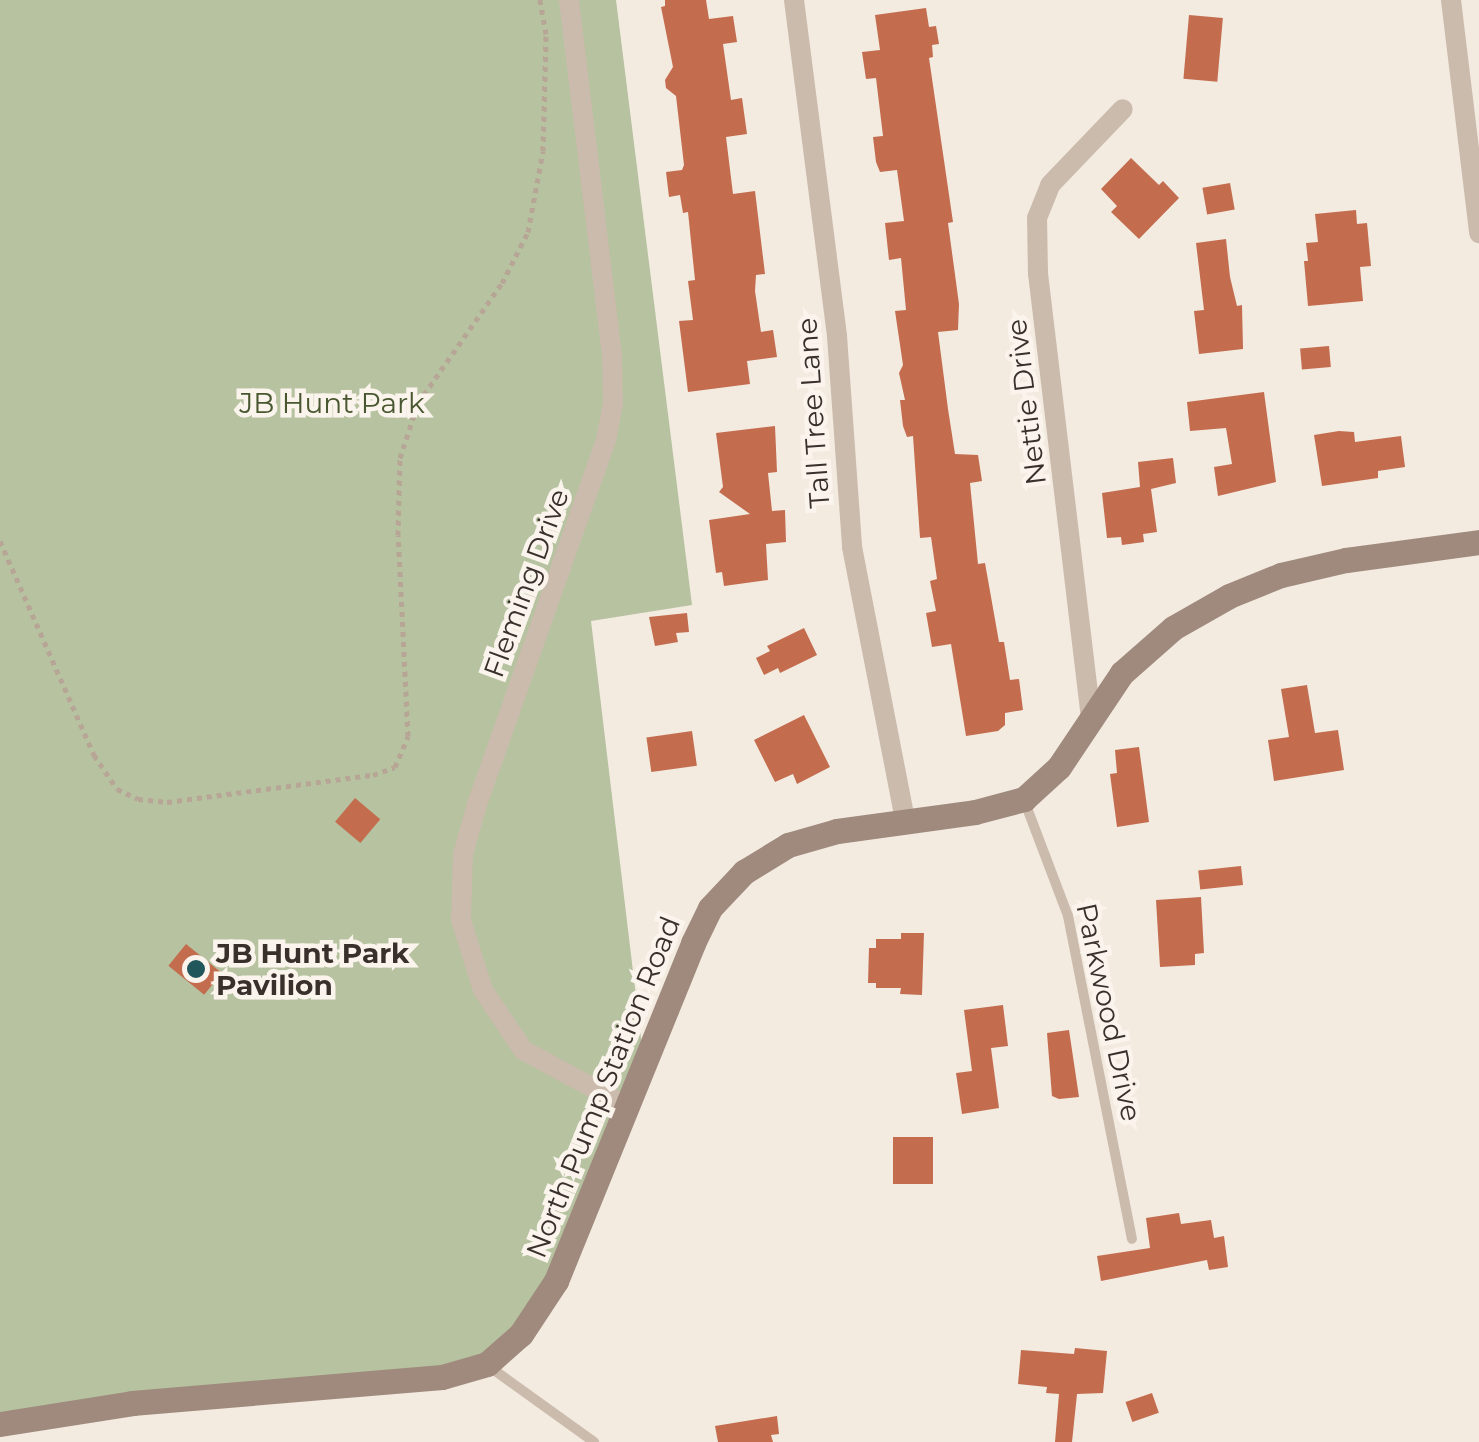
<!DOCTYPE html>
<style>
body{margin:0}
#map{position:relative;width:1479px;height:1442px;overflow:hidden;background:#f3eae0;font-family:Montserrat,sans-serif}
div>[style]{position:absolute}
.green>*{inset:0;background:#b6c2a0}
.building>*{inset:0;background:#c36c4e;transform-origin:0 0}
.path>*{height:5px;margin-top:-2.5px;transform-origin:0;background:repeating-linear-gradient(90deg,#b7a596 0 5px,transparent 0 10px)}
.lane>*{height:10px;margin:-5px;padding:0 5px;transform-origin:5px;border-radius:5px;background:#cbbbac}
.street>*{height:20px;margin:-10px;padding:0 10px;transform-origin:10px;border-radius:10px;background:#cbbbac}
.secondary>*{height:25px;margin:-12.5px;padding:0 12.5px;transform-origin:12.5px;border-radius:12.5px;background:#9f8a7d}
.dots>*{width:28px;height:28px;translate:-50% -50%;box-sizing:border-box;border:5px solid #faf4ed;border-radius:50%}
span{translate:-50% -50%;white-space:nowrap;text-align:center;line-height:1.15;-webkit-text-stroke:9px #faf4ed;paint-order:stroke}
.street-label{font-size:28px;color:#39302b}
.park-label{font-size:28px;color:#48572f}
.poi-label{font-size:28px;color:#39302b;font-weight:700}
.left{translate:0 -50%;text-align:left}
</style>
<div id="map">
<div class="green">
<i style="clip-path:polygon(0 0,616px 0,692px 605px,591px 621px,644px 1063px,556px 1281px,487px 1364px,0 1424px)"></i>
</div>
<div class="building">
<i style="clip-path:polygon(665px 0,706px 0,709px 19px,733px 16px,737px 42px,723px 44px,731px 100px,742px 98px,747px 134px,726px 137px,733px 194px,755px 191px,765px 274px,756px 275px,755px 291px,761px 332px,773px 330px,777px 357px,747px 361px,750px 384px,688px 392px,679px 321px,693px 320px,688px 281px,695px 280px,688px 212px,683px 213px,680px 195px,669px 197px,666px 172px,682px 170px,684px 165px,676px 96px,666px 88px,665px 80px,673px 67px,661px 7px,665px 6px)"></i>
<i style="clip-path:polygon(926px 8px,929px 27px,936px 26px,939px 44px,932px 45px,933px 57px,929px 58px,953px 222px,948px 223px,959px 304px,958px 330px,938px 332px,948px 409px,955px 454px,978px 455px,982px 481px,970px 483px,978px 564px,985px 563px,999px 642px,1004px 642px,1010px 680px,1019px 679px,1023px 710px,1005px 713px,1005px 725px,998px 731px,966px 736px,951px 644px,932px 647px,926px 613px,936px 611px,930px 581px,937px 579px,931px 537px,920px 538px,913px 436px,907px 437px,903px 426px,900px 400px,905px 400px,899px 373px,903px 365px,895px 311px,906px 310px,901px 258px,889px 260px,885px 223px,904px 221px,897px 170px,880px 172px,876px 162px,873px 137px,883px 136px,876px 78px,866px 79px,862px 52px,880px 50px,875px 15px)"></i>
<i style="left:1189px;top:15px;width:34px;height:64px;rotate:5deg"></i>
<i style="clip-path:polygon(1131px 158px,1159px 185px,1163px 181px,1179px 198px,1139px 239px,1111px 212px,1117px 206px,1101px 189px)"></i>
<i style="left:1230px;top:183px;width:27px;height:28px;rotate:80deg"></i>
<i style="clip-path:polygon(1356px 210px,1357px 224px,1367px 223px,1371px 266px,1360px 267px,1363px 301px,1308px 306px,1304px 261px,1308px 261px,1306px 243px,1318px 242px,1315px 214px)"></i>
<i style="clip-path:polygon(1226px 239px,1230px 277px,1237px 306px,1242px 305px,1243px 349px,1199px 354px,1194px 311px,1204px 310px,1196px 243px)"></i>
<i style="left:1329px;top:346px;width:21px;height:29px;rotate:85deg"></i>
<i style="clip-path:polygon(1264px 392px,1276px 482px,1218px 496px,1214px 467px,1232px 464px,1226px 428px,1190px 431px,1187px 402px)"></i>
<i style="clip-path:polygon(775px 426px,777px 472px,768px 473px,772px 511px,785px 510px,786px 542px,766px 544px,768px 580px,724px 586px,722px 572px,716px 573px,709px 520px,750px 514px,719px 492px,723px 487px,716px 433px)"></i>
<i style="clip-path:polygon(1339px 431px,1354px 432px,1355px 442px,1401px 436px,1405px 467px,1378px 471px,1378px 478px,1322px 486px,1314px 435px)"></i>
<i style="clip-path:polygon(1173px 458px,1176px 483px,1151px 489px,1157px 532px,1143px 534px,1144px 542px,1122px 545px,1121px 537px,1107px 538px,1102px 493px,1140px 487px,1138px 462px)"></i>
<i style="clip-path:polygon(687px 613px,689px 632px,676px 633px,678px 642px,655px 646px,649px 617px)"></i>
<i style="clip-path:polygon(804px 628px,817px 655px,780px 673px,778px 668px,764px 675px,756px 658px,770px 651px,767px 646px)"></i>
<i style="clip-path:polygon(1307px 685px,1315px 733px,1338px 730px,1344px 770px,1274px 781px,1268px 740px,1289px 737px,1281px 689px)"></i>
<i style="clip-path:polygon(804px 715px,830px 767px,797px 784px,793px 774px,775px 782px,754px 740px)"></i>
<i style="left:692px;top:731px;width:35px;height:46px;rotate:82deg"></i>
<i style="clip-path:polygon(1139px 747px,1149px 822px,1117px 827px,1110px 774px,1117px 773px,1115px 750px)"></i>
<i style="left:355px;top:798px;width:33px;height:31px;rotate:40deg"></i>
<i style="left:1241px;top:866px;width:19px;height:43px;rotate:84deg"></i>
<i style="clip-path:polygon(1201px 897px,1204px 953px,1195px 954px,1195px 965px,1160px 967px,1156px 900px)"></i>
<i style="clip-path:polygon(901px 933px,924px 933px,922px 995px,900px 994px,901px 988px,876px 988px,876px 983px,868px 983px,869px 948px,876px 948px,876px 939px,901px 939px)"></i>
<i style="left:186px;top:944px;width:46px;height:28px;rotate:39deg"></i>
<i style="clip-path:polygon(1003px 1005px,1008px 1046px,991px 1048px,999px 1108px,962px 1114px,956px 1073px,972px 1071px,964px 1010px)"></i>
<i style="clip-path:polygon(1069px 1030px,1079px 1097px,1059px 1099px,1052px 1096px,1047px 1033px)"></i>
<i style="left:893px;top:1137px;width:40px;height:47px"></i>
<i style="clip-path:polygon(1179px 1213px,1181px 1224px,1211px 1220px,1214px 1238px,1224px 1236px,1228px 1267px,1209px 1270px,1207px 1260px,1101px 1281px,1097px 1256px,1150px 1248px,1146px 1218px)"></i>
<i style="clip-path:polygon(1075px 1348px,1107px 1351px,1103px 1393px,1077px 1394px,1072px 1442px,1055px 1442px,1059px 1394px,1046px 1393px,1047px 1387px,1018px 1384px,1021px 1350px,1074px 1354px)"></i>
<i style="left:1152px;top:1393px;width:21px;height:28px;rotate:71deg"></i>
<i style="clip-path:polygon(777px 1416px,779px 1434px,771px 1435px,773px 1442px,718px 1442px,715px 1426px)"></i>
</div>
<div class="path">
<i style="left:0;top:541px;width:234px;rotate:66.3deg"></i>
<i style="left:94px;top:755px;width:41px;rotate:55.9deg"></i>
<i style="left:117px;top:789px;width:23px;rotate:25deg"></i>
<i style="left:138px;top:799px;width:29px;rotate:6deg"></i>
<i style="left:167px;top:802px;width:208px;rotate:-7.5deg"></i>
<i style="left:373px;top:775px;width:23px;rotate:-20deg"></i>
<i style="left:395px;top:767px;width:34px;rotate:-67deg"></i>
<i style="left:408px;top:736px;width:201px;rotate:-92.8deg"></i>
<i style="left:398px;top:535px;width:77px;rotate:-88.5deg"></i>
<i style="left:400px;top:458px;width:58px;rotate:-71.9deg"></i>
<i style="left:418px;top:403px;width:146px;rotate:-55deg"></i>
<i style="left:502px;top:283px;width:57px;rotate:-63deg"></i>
<i style="left:528px;top:232px;width:82px;rotate:-79.5deg"></i>
<i style="left:543px;top:151px;width:117px;rotate:-88.5deg"></i>
<i style="left:546px;top:34px;width:35px;rotate:-100deg"></i>
</div>
<div class="lane">
<i style="left:1024px;top:800px;width:124px;rotate:69.2deg"></i>
<i style="left:1068px;top:916px;width:329px;rotate:78.8deg"></i>
<i style="left:487px;top:1365px;width:132px;rotate:35.7deg"></i>
</div>
<div class="street">
<i style="left:569px;top:0;width:357px;rotate:83.1deg"></i>
<i style="left:612px;top:354px;width:50px;rotate:88.9deg"></i>
<i style="left:613px;top:404px;width:37px;rotate:101deg"></i>
<i style="left:606px;top:440px;width:383px;rotate:109.5deg"></i>
<i style="left:478px;top:801px;width:55px;rotate:105.8deg"></i>
<i style="left:463px;top:854px;width:66px;rotate:91.7deg"></i>
<i style="left:461px;top:920px;width:73px;rotate:72.6deg"></i>
<i style="left:483px;top:990px;width:72px;rotate:56.3deg"></i>
<i style="left:523px;top:1050px;width:117px;rotate:28.5deg"></i>
<i style="left:794px;top:0;width:339px;rotate:82.7deg"></i>
<i style="left:837px;top:336px;width:212px;rotate:85.9deg"></i>
<i style="left:852px;top:547px;width:278px;rotate:79deg"></i>
<i style="left:1451px;top:0;width:235px;rotate:83.1deg"></i>
<i style="left:1091px;top:718px;width:447px;rotate:-96.8deg"></i>
<i style="left:1038px;top:274px;width:56px;rotate:-91deg"></i>
<i style="left:1037px;top:218px;width:35px;rotate:-68deg"></i>
<i style="left:1050px;top:185px;width:105px;rotate:-46.2deg"></i>
</div>
<div class="secondary">
<i style="left:0;top:1424px;width:134px;rotate:-9deg"></i>
<i style="left:132px;top:1403px;width:311px;rotate:-4.8deg"></i>
<i style="left:442px;top:1377px;width:47px;rotate:-16.1deg"></i>
<i style="left:487px;top:1364px;width:45px;rotate:-41.4deg"></i>
<i style="left:521px;top:1334px;width:64px;rotate:-56.6deg"></i>
<i style="left:556px;top:1281px;width:365px;rotate:-67.9deg"></i>
<i style="left:693px;top:943px;width:39px;rotate:-64deg"></i>
<i style="left:710px;top:908px;width:50px;rotate:-46.6deg"></i>
<i style="left:744px;top:872px;width:52px;rotate:-31.5deg"></i>
<i style="left:788px;top:845px;width:51px;rotate:-15.9deg"></i>
<i style="left:837px;top:831px;width:139px;rotate:-7.8deg"></i>
<i style="left:975px;top:812px;width:51px;rotate:-14.9deg"></i>
<i style="left:1024px;top:799px;width:47px;rotate:-42.4deg"></i>
<i style="left:1059px;top:767px;width:113px;rotate:-56.2deg"></i>
<i style="left:1122px;top:673px;width:68px;rotate:-41.4deg"></i>
<i style="left:1173px;top:628px;width:64px;rotate:-29.7deg"></i>
<i style="left:1229px;top:596px;width:56px;rotate:-22deg"></i>
<i style="left:1281px;top:575px;width:67px;rotate:-13deg"></i>
<i style="left:1346px;top:560px;width:134px;rotate:-7.7deg"></i>
</div>
<div class="dots">
<i style="left:196px;top:969px;background:#21565a"></i>
</div>
<div class="street-label">
<span style="left:1026px;top:402px;rotate:-97deg">Nettie Drive</span>
<span style="left:813px;top:413px;rotate:-94deg">Tall Tree Lane</span>
<span style="left:526px;top:583px;rotate:-70deg">Fleming Drive</span>
<span style="left:1109px;top:1012px;rotate:78deg">Parkwood Drive</span>
<span style="left:603px;top:1087px;rotate:-68deg">North Pump Station Road</span>
</div>
<div class="park-label">
<span style="left:332px;top:403px">JB Hunt Park</span>
</div>
<div class="poi-label">
<span class="left" style="left:216px;top:969px">JB Hunt Park<br>Pavilion</span>
</div>
</div>
